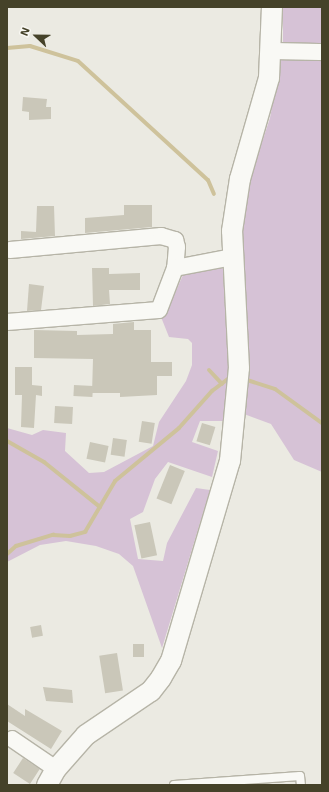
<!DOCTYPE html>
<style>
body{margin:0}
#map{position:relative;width:329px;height:792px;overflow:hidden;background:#ebeae2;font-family:"Exo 2",sans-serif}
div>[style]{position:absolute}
.green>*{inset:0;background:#d6c2d6;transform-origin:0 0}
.stream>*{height:4px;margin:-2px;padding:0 2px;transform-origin:2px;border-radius:2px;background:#cec29b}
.building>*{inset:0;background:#cac7b9;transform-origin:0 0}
.roads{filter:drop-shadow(1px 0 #b6b4a7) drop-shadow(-1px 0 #b6b4a7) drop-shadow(0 1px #b6b4a7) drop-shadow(0 -1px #b6b4a7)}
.service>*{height:8px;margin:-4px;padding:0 4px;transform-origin:4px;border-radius:4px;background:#f9f9f5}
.minor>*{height:16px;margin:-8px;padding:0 8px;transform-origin:8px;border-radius:8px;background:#f9f9f5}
.tertiary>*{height:20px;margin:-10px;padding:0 10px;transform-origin:10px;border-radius:10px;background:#f9f9f5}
span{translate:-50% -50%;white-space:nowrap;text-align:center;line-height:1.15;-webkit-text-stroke:3px #f8f7f2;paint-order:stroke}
.frame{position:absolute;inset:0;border:8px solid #454229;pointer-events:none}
.north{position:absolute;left:16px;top:16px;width:40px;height:40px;-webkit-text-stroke:3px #f8f7f2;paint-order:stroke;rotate:292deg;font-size:11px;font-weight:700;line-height:16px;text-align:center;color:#454229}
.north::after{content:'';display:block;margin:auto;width:14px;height:18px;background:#454229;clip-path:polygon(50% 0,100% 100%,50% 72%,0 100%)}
</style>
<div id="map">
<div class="green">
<i style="left:283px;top:7px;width:39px;height:36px"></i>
<i style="clip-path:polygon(281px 58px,322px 59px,322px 472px,294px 460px,271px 424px,244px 414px,240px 254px,242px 202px,270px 118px)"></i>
<i style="clip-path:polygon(224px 268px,229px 365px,224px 421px,200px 421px,192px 442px,218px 451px,212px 477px,168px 462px,155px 479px,143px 512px,130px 519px,138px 559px,163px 561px,167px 543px,196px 488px,210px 490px,162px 648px,133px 566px,119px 554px,96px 546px,66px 541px,40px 545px,7px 562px,7px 428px,32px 435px,43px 430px,66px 433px,65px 451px,89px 473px,104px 472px,153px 446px,159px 422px,186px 381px,192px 365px,192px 343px,188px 339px,169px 337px,161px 317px,167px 311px,183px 275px)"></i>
</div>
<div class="stream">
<i style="left:7px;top:48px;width:23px;rotate:-5deg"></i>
<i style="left:30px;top:46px;width:50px;rotate:17.4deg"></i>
<i style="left:78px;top:61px;width:176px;rotate:42.5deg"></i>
<i style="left:208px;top:180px;width:15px;rotate:67deg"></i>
<i style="left:209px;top:370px;width:19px;rotate:47deg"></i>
<i style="left:244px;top:379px;width:33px;rotate:18deg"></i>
<i style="left:275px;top:389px;width:58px;rotate:35.9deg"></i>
<i style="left:7px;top:441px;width:43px;rotate:29.6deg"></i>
<i style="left:44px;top:462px;width:72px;rotate:38.8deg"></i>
<i style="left:7px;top:554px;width:12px;rotate:-42deg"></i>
<i style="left:16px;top:546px;width:39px;rotate:-17deg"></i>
<i style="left:53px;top:535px;width:17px;rotate:3deg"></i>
<i style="left:70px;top:536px;width:16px;rotate:-15deg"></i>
<i style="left:85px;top:532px;width:59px;rotate:-59.5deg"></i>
<i style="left:115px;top:481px;width:83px;rotate:-39.6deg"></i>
<i style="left:179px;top:428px;width:50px;rotate:-48.3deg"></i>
<i style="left:212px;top:391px;width:25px;rotate:-37deg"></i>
</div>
<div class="building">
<i style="clip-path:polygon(23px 97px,47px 99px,46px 107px,51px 107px,51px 119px,29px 120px,29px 112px,22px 111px)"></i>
<i style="clip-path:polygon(124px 205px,152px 205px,152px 227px,85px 233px,85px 218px,124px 215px)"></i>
<i style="clip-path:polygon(37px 206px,54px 206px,55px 236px,21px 239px,21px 231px,36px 232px)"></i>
<i style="clip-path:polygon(92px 268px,109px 268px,109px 274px,140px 273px,140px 290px,109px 290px,110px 304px,93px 306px)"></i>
<i style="clip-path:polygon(29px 284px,44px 286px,41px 310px,27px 311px)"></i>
<i style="clip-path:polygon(134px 322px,134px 330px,151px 330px,151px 362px,172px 362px,172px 376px,157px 376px,157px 395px,120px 397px,120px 393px,92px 393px,93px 359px,34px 358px,34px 330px,77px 331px,77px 335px,113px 334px,113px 324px)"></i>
<i style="clip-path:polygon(15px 367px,32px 367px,32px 385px,42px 386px,42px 396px,36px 395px,34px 428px,21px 427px,22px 395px,15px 395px)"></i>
<i style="left:74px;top:385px;width:19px;height:11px;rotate:3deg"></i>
<i style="left:55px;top:406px;width:18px;height:17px;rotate:3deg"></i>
<i style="left:142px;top:421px;width:13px;height:21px;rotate:9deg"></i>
<i style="left:202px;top:423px;width:14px;height:19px;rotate:17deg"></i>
<i style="left:113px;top:438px;width:14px;height:17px;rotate:8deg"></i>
<i style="left:90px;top:442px;width:19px;height:17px;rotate:12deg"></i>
<i style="left:170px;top:465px;width:16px;height:36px;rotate:22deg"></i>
<i style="left:150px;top:522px;width:34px;height:16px;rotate:78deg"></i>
<i style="left:41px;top:625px;width:11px;height:11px;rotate:80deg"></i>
<i style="left:133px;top:644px;width:11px;height:13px"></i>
<i style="left:117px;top:653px;width:38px;height:18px;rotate:81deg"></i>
<i style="clip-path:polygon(43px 687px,72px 690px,73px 703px,46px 701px)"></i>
<i style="clip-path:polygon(7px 704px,25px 716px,25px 709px,62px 731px,51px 749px,7px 721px)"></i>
<i style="left:23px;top:758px;width:20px;height:18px;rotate:33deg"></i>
</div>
<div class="roads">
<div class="service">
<i style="left:174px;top:785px;width:126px;rotate:-4.1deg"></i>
<i style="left:300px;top:776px;width:9px;rotate:84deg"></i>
</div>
<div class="minor">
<i style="left:271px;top:51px;width:51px;rotate:1.1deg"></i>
<i style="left:10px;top:250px;width:152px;rotate:-5.3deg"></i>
<i style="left:161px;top:236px;width:15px;rotate:16deg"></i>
<i style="left:175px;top:240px;width:7px;rotate:74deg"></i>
<i style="left:177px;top:247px;width:21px;rotate:95deg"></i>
<i style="left:7px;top:322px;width:152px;rotate:-4.5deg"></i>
<i style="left:159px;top:310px;width:45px;rotate:-69.1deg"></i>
<i style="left:175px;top:268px;width:58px;rotate:-10.9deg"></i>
<i style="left:12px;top:739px;width:53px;rotate:34.3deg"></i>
</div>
<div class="tertiary">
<i style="left:47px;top:785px;width:18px;rotate:-61deg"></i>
<i style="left:56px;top:769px;width:45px;rotate:-48.6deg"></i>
<i style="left:86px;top:735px;width:78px;rotate:-34.1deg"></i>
<i style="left:151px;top:691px;width:16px;rotate:-52deg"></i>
<i style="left:161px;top:678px;width:20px;rotate:-60deg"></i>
<i style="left:171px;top:661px;width:209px;rotate:-73.6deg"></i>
<i style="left:230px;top:461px;width:93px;rotate:-84.5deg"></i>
<i style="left:239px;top:368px;width:137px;rotate:-92.9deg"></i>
<i style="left:232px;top:231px;width:53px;rotate:-81.3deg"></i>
<i style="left:240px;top:179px;width:105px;rotate:-74deg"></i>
<i style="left:269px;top:78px;width:71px;rotate:-87.6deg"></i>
</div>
</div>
<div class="frame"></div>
<div class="north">N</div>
</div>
